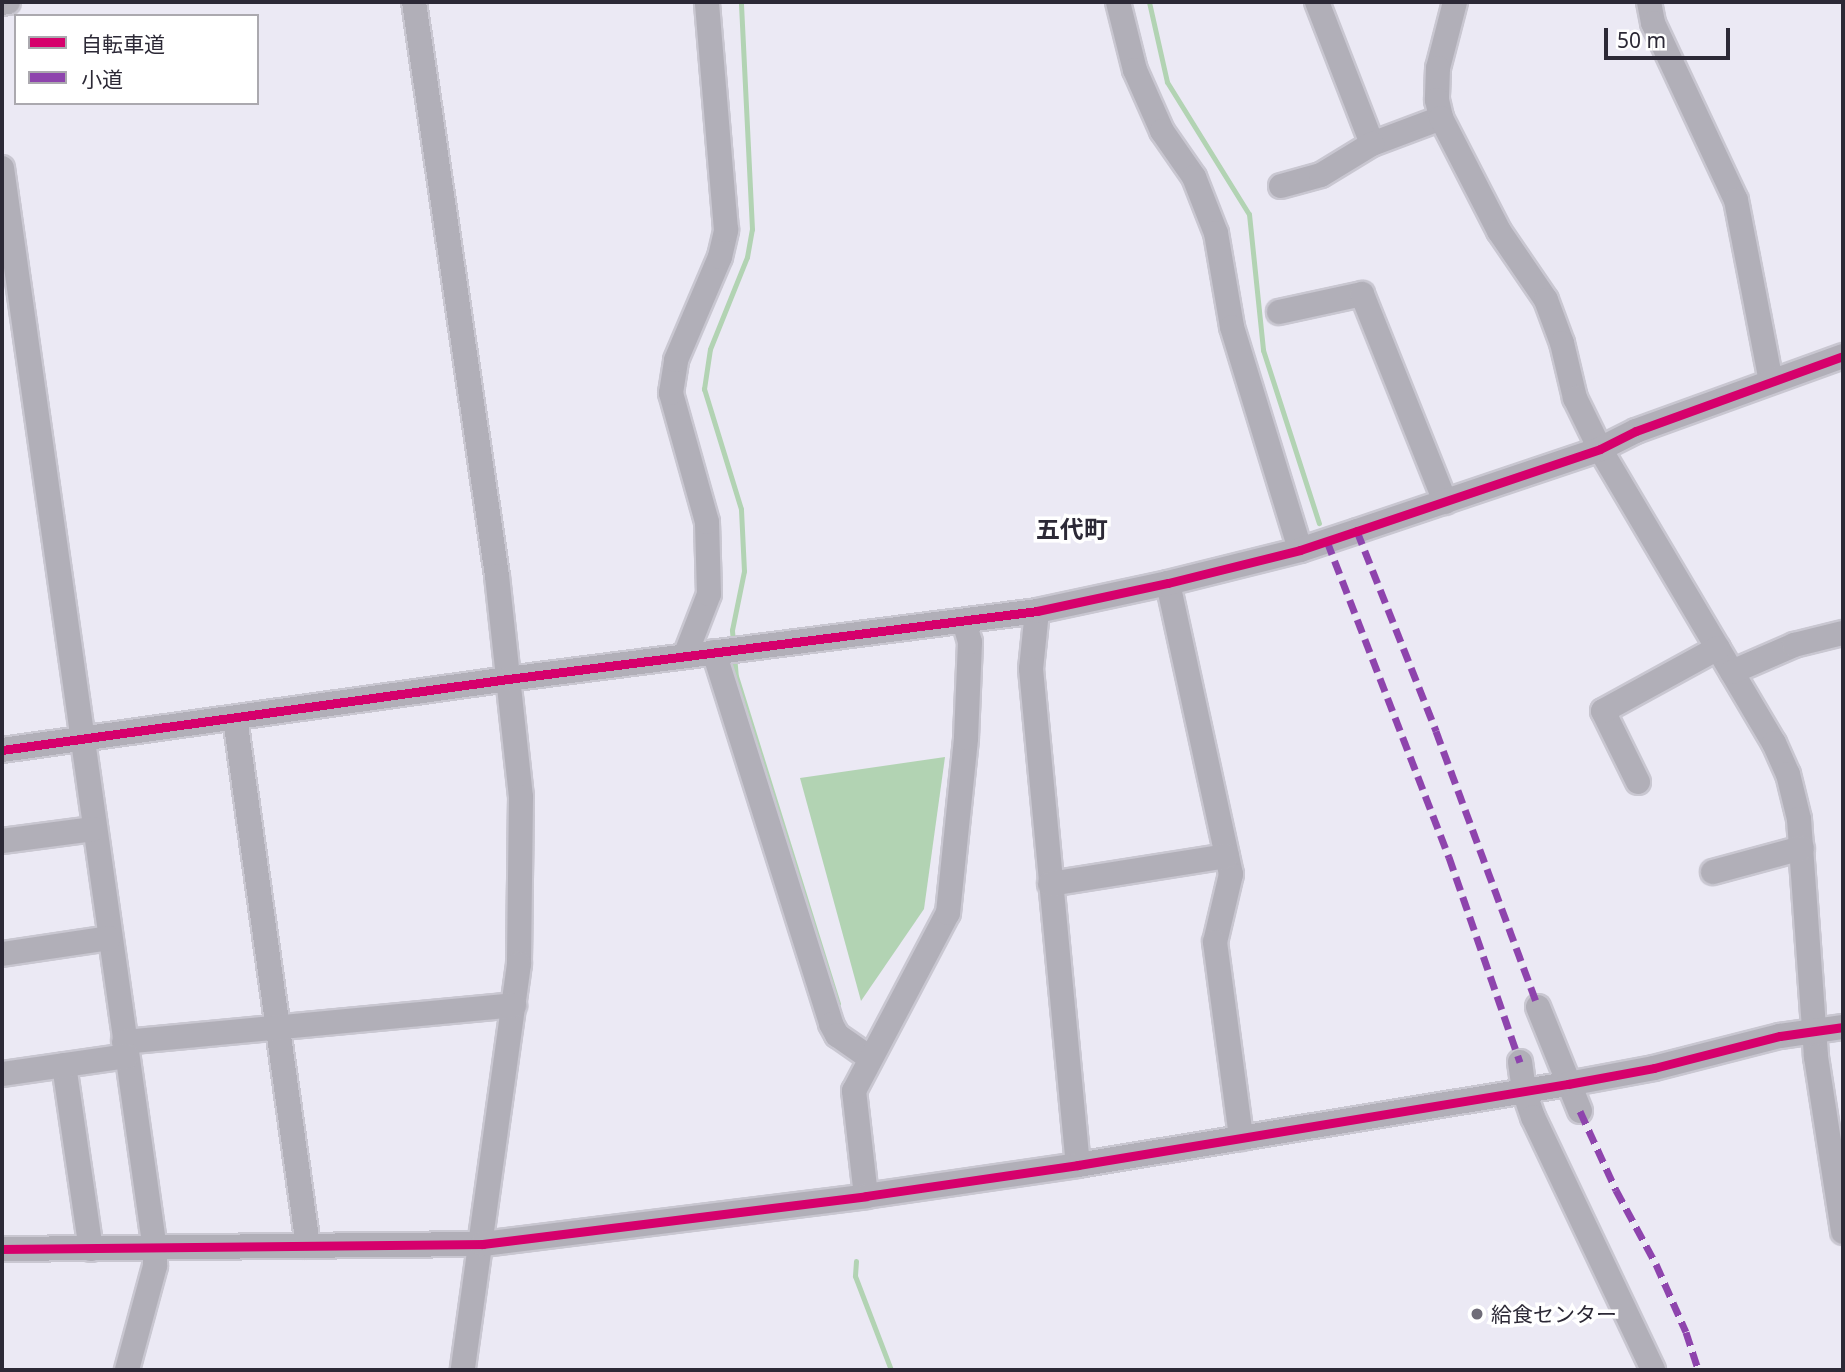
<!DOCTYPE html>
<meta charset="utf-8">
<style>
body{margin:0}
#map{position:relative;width:1845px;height:1372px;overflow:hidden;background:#ebe9f4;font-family:"Noto Sans","Noto Sans JP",sans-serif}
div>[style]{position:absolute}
.water>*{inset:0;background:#b2d3b3}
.stream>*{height:5px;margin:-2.5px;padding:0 2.5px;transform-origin:2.5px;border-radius:2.5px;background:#b2d3b3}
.roads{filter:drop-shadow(2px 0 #c9c7d1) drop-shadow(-2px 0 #c9c7d1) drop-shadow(0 2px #c9c7d1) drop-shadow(0 -2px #c9c7d1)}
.minor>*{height:24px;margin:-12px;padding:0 12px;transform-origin:12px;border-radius:12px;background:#b1afb8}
.quiet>*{height:7px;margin-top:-3.5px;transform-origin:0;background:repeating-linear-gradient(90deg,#8e44ad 0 14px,transparent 0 21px)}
.cycleway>*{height:9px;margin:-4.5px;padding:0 4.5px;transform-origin:4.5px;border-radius:4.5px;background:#d6006c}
.dots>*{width:19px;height:19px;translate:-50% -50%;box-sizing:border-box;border:4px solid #fff;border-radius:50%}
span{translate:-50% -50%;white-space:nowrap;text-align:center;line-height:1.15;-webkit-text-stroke:7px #fff;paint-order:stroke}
.poi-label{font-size:21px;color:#2c2936}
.left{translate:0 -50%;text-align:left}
.quarter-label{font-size:24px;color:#2c2936;font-weight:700}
.frame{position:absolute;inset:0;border:4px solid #2c2936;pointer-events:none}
.legend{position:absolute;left:14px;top:14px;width:245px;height:91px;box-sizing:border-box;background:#fff;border:2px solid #aba9af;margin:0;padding:9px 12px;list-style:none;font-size:21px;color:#2c2936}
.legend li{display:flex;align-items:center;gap:14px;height:35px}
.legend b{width:35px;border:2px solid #aba9af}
.scale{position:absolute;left:1604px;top:28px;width:126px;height:32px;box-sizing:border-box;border:4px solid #2c2936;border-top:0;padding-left:9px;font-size:21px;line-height:24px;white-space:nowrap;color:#2c2936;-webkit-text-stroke:5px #fff;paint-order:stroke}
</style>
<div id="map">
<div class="water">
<i style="clip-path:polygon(945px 757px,924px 909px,861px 1001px,800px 778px)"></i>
</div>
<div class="stream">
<i style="left:1149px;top:2px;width:82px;rotate:77.3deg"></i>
<i style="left:1167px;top:82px;width:155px;rotate:58.2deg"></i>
<i style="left:1249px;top:214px;width:137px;rotate:84.1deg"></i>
<i style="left:1263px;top:350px;width:182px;rotate:72.1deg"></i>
<i style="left:733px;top:642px;width:12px;rotate:-95deg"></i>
<i style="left:732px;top:630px;width:60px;rotate:-78.5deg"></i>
<i style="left:744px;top:571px;width:62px;rotate:-92.8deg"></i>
<i style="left:741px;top:509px;width:126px;rotate:-107.1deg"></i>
<i style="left:704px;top:389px;width:40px;rotate:-81.5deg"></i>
<i style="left:710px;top:349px;width:99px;rotate:-68.1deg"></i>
<i style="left:747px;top:257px;width:28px;rotate:-80deg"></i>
<i style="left:752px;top:229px;width:227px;rotate:-92.8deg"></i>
<i style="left:734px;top:655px;width:21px;rotate:85deg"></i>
<i style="left:736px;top:676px;width:343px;rotate:72.7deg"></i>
<i style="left:856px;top:1261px;width:15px;rotate:94deg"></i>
<i style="left:855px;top:1276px;width:101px;rotate:69deg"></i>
</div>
<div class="roads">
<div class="minor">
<i style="left:414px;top:2px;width:580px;rotate:81.77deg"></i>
<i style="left:497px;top:576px;width:222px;rotate:83.8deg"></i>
<i style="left:521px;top:797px;width:167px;rotate:90.7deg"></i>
<i style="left:519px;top:964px;width:410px;rotate:97.9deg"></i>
<i style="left:1118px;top:2px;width:70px;rotate:76deg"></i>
<i style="left:1135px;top:70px;width:67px;rotate:66.1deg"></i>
<i style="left:1162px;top:131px;width:56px;rotate:55.2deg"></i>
<i style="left:1194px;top:177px;width:60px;rotate:68.6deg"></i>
<i style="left:1216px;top:233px;width:95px;rotate:80.3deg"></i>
<i style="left:1232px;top:327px;width:233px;rotate:73deg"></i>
<i style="left:1317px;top:2px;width:152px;rotate:68.8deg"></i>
<i style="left:1372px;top:144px;width:74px;rotate:-20.6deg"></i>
<i style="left:1455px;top:2px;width:68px;rotate:104.4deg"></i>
<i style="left:1438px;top:68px;width:32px;rotate:92deg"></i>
<i style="left:1437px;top:100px;width:18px;rotate:77deg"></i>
<i style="left:1441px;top:118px;width:127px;rotate:62.8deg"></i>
<i style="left:1499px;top:231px;width:83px;rotate:55.7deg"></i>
<i style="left:1546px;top:300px;width:46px;rotate:69.6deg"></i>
<i style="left:1562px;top:343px;width:57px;rotate:76.7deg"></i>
<i style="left:1575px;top:398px;width:57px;rotate:63.9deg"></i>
<i style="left:1600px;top:449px;width:342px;rotate:59.4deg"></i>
<i style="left:1774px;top:743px;width:34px;rotate:66deg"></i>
<i style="left:1788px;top:774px;width:46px;rotate:76.3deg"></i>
<i style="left:1799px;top:819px;width:239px;rotate:85.9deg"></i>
<i style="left:1816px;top:1057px;width:177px;rotate:81.2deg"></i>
<i style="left:1649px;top:2px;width:21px;rotate:79deg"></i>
<i style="left:1653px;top:23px;width:195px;rotate:64.9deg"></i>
<i style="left:1736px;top:200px;width:184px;rotate:79.1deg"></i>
<i style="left:2px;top:3px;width:6px;rotate:-9deg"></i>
<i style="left:2px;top:168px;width:1093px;rotate:81.95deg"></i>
<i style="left:155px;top:1250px;width:16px;rotate:90deg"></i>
<i style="left:155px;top:1266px;width:108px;rotate:105.1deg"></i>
<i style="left:1281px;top:186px;width:41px;rotate:-15.4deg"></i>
<i style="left:1321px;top:175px;width:60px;rotate:-31.3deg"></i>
<i style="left:1279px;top:312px;width:85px;rotate:-12.2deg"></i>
<i style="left:1362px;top:294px;width:224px;rotate:68.2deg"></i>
<i style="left:1168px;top:583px;width:298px;rotate:77.8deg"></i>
<i style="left:1231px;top:874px;width:70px;rotate:103.2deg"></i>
<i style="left:1215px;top:942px;width:198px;rotate:82.4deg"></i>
<i style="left:1037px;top:611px;width:58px;rotate:95.9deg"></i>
<i style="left:1031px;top:669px;width:498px;rotate:84.6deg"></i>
<i style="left:714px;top:652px;width:390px;rotate:72.5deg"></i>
<i style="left:831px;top:1024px;width:13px;rotate:61deg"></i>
<i style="left:837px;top:1035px;width:40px;rotate:34.9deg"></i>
<i style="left:685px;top:656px;width:66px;rotate:-68.8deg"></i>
<i style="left:709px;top:594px;width:72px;rotate:-91.6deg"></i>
<i style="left:707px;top:522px;width:134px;rotate:-105.6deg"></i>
<i style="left:671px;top:393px;width:33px;rotate:-81deg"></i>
<i style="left:676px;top:360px;width:112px;rotate:-66.9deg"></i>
<i style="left:720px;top:257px;width:28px;rotate:-77deg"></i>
<i style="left:726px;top:230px;width:229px;rotate:-94.8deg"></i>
<i style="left:1732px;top:672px;width:68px;rotate:-23.5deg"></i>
<i style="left:1794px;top:645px;width:50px;rotate:-13.8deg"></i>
<i style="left:235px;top:718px;width:533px;rotate:82.13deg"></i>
<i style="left:2px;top:750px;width:511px;rotate:-7.99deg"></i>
<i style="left:508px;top:679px;width:533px;rotate:-7.32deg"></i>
<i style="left:1037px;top:611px;width:134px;rotate:-12.1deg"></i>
<i style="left:1168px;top:583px;width:136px;rotate:-14deg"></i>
<i style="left:1300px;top:550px;width:60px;rotate:-18.4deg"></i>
<i style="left:1357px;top:531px;width:256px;rotate:-18.6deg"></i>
<i style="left:1600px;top:449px;width:40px;rotate:-26.6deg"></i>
<i style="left:1636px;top:431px;width:220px;rotate:-19.9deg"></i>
<i style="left:1638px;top:782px;width:79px;rotate:-116.2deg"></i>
<i style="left:1603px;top:711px;width:131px;rotate:-28.7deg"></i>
<i style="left:2px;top:841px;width:92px;rotate:-7.5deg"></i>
<i style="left:1713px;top:872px;width:92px;rotate:-15.1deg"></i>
<i style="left:1050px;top:884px;width:179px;rotate:-9deg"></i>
<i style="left:2px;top:954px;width:108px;rotate:-8.5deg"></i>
<i style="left:1538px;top:1007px;width:112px;rotate:68deg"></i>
<i style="left:124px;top:1042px;width:392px;rotate:-5.4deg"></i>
<i style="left:1520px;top:1062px;width:29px;rotate:82deg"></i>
<i style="left:1524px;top:1091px;width:28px;rotate:71deg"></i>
<i style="left:1533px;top:1117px;width:280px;rotate:64.6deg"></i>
<i style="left:64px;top:1065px;width:186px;rotate:81.7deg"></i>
<i style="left:2px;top:1074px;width:126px;rotate:-8.2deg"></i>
<i style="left:866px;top:1196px;width:106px;rotate:-96.5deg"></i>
<i style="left:854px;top:1091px;width:201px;rotate:-62.2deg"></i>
<i style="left:948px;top:913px;width:176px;rotate:-84.1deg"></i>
<i style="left:966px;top:738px;width:96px;rotate:-87.6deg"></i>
<i style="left:970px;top:642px;width:22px;rotate:-106deg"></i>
<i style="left:2px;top:1249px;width:481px;rotate:-0.6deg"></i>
<i style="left:483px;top:1244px;width:386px;rotate:-7.1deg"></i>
<i style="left:866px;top:1196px;width:214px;rotate:-8.3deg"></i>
<i style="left:1078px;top:1165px;width:497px;rotate:-9.4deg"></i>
<i style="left:1568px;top:1084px;width:87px;rotate:-10.5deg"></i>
<i style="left:1654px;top:1068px;width:130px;rotate:-14.3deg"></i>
<i style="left:1780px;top:1036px;width:64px;rotate:-8.1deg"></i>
</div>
</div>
<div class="quiet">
<i style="left:1357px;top:531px;width:215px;rotate:68.4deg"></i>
<i style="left:1436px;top:731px;width:294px;rotate:69.7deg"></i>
<i style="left:1327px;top:541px;width:339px;rotate:68.9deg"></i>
<i style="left:1449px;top:857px;width:217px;rotate:70.9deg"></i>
<i style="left:1580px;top:1111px;width:87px;rotate:65.5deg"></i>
<i style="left:1616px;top:1190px;width:84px;rotate:61.6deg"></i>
<i style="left:1656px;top:1264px;width:74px;rotate:66.2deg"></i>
<i style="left:1686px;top:1332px;width:40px;rotate:72deg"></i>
</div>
<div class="cycleway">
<i style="left:2px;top:750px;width:511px;rotate:-7.99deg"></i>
<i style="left:508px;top:679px;width:533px;rotate:-7.32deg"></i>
<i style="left:1037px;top:611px;width:134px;rotate:-12.1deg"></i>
<i style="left:1168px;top:583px;width:136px;rotate:-14deg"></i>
<i style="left:1300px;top:550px;width:60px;rotate:-18.4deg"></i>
<i style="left:1357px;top:531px;width:256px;rotate:-18.6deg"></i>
<i style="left:1600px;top:449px;width:40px;rotate:-26.6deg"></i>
<i style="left:1636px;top:431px;width:220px;rotate:-19.9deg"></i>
<i style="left:2px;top:1249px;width:481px;rotate:-0.6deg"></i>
<i style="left:483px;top:1244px;width:386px;rotate:-7.1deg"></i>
<i style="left:866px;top:1196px;width:214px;rotate:-8.3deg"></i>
<i style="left:1078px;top:1165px;width:497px;rotate:-9.4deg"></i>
<i style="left:1568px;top:1084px;width:87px;rotate:-10.5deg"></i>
<i style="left:1654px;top:1068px;width:130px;rotate:-14.3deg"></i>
<i style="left:1780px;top:1036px;width:64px;rotate:-8.1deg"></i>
</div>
<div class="dots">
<i style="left:1477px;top:1314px;background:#6f6c78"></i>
</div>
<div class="poi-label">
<span class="left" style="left:1491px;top:1314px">給食センター</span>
</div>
<div class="quarter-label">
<span style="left:1072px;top:529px">五代町</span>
</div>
<div class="frame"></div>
<ul class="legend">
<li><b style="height:9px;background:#d6006c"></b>自転車道</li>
<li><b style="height:9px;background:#8e44ad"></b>小道</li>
</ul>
<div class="scale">50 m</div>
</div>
